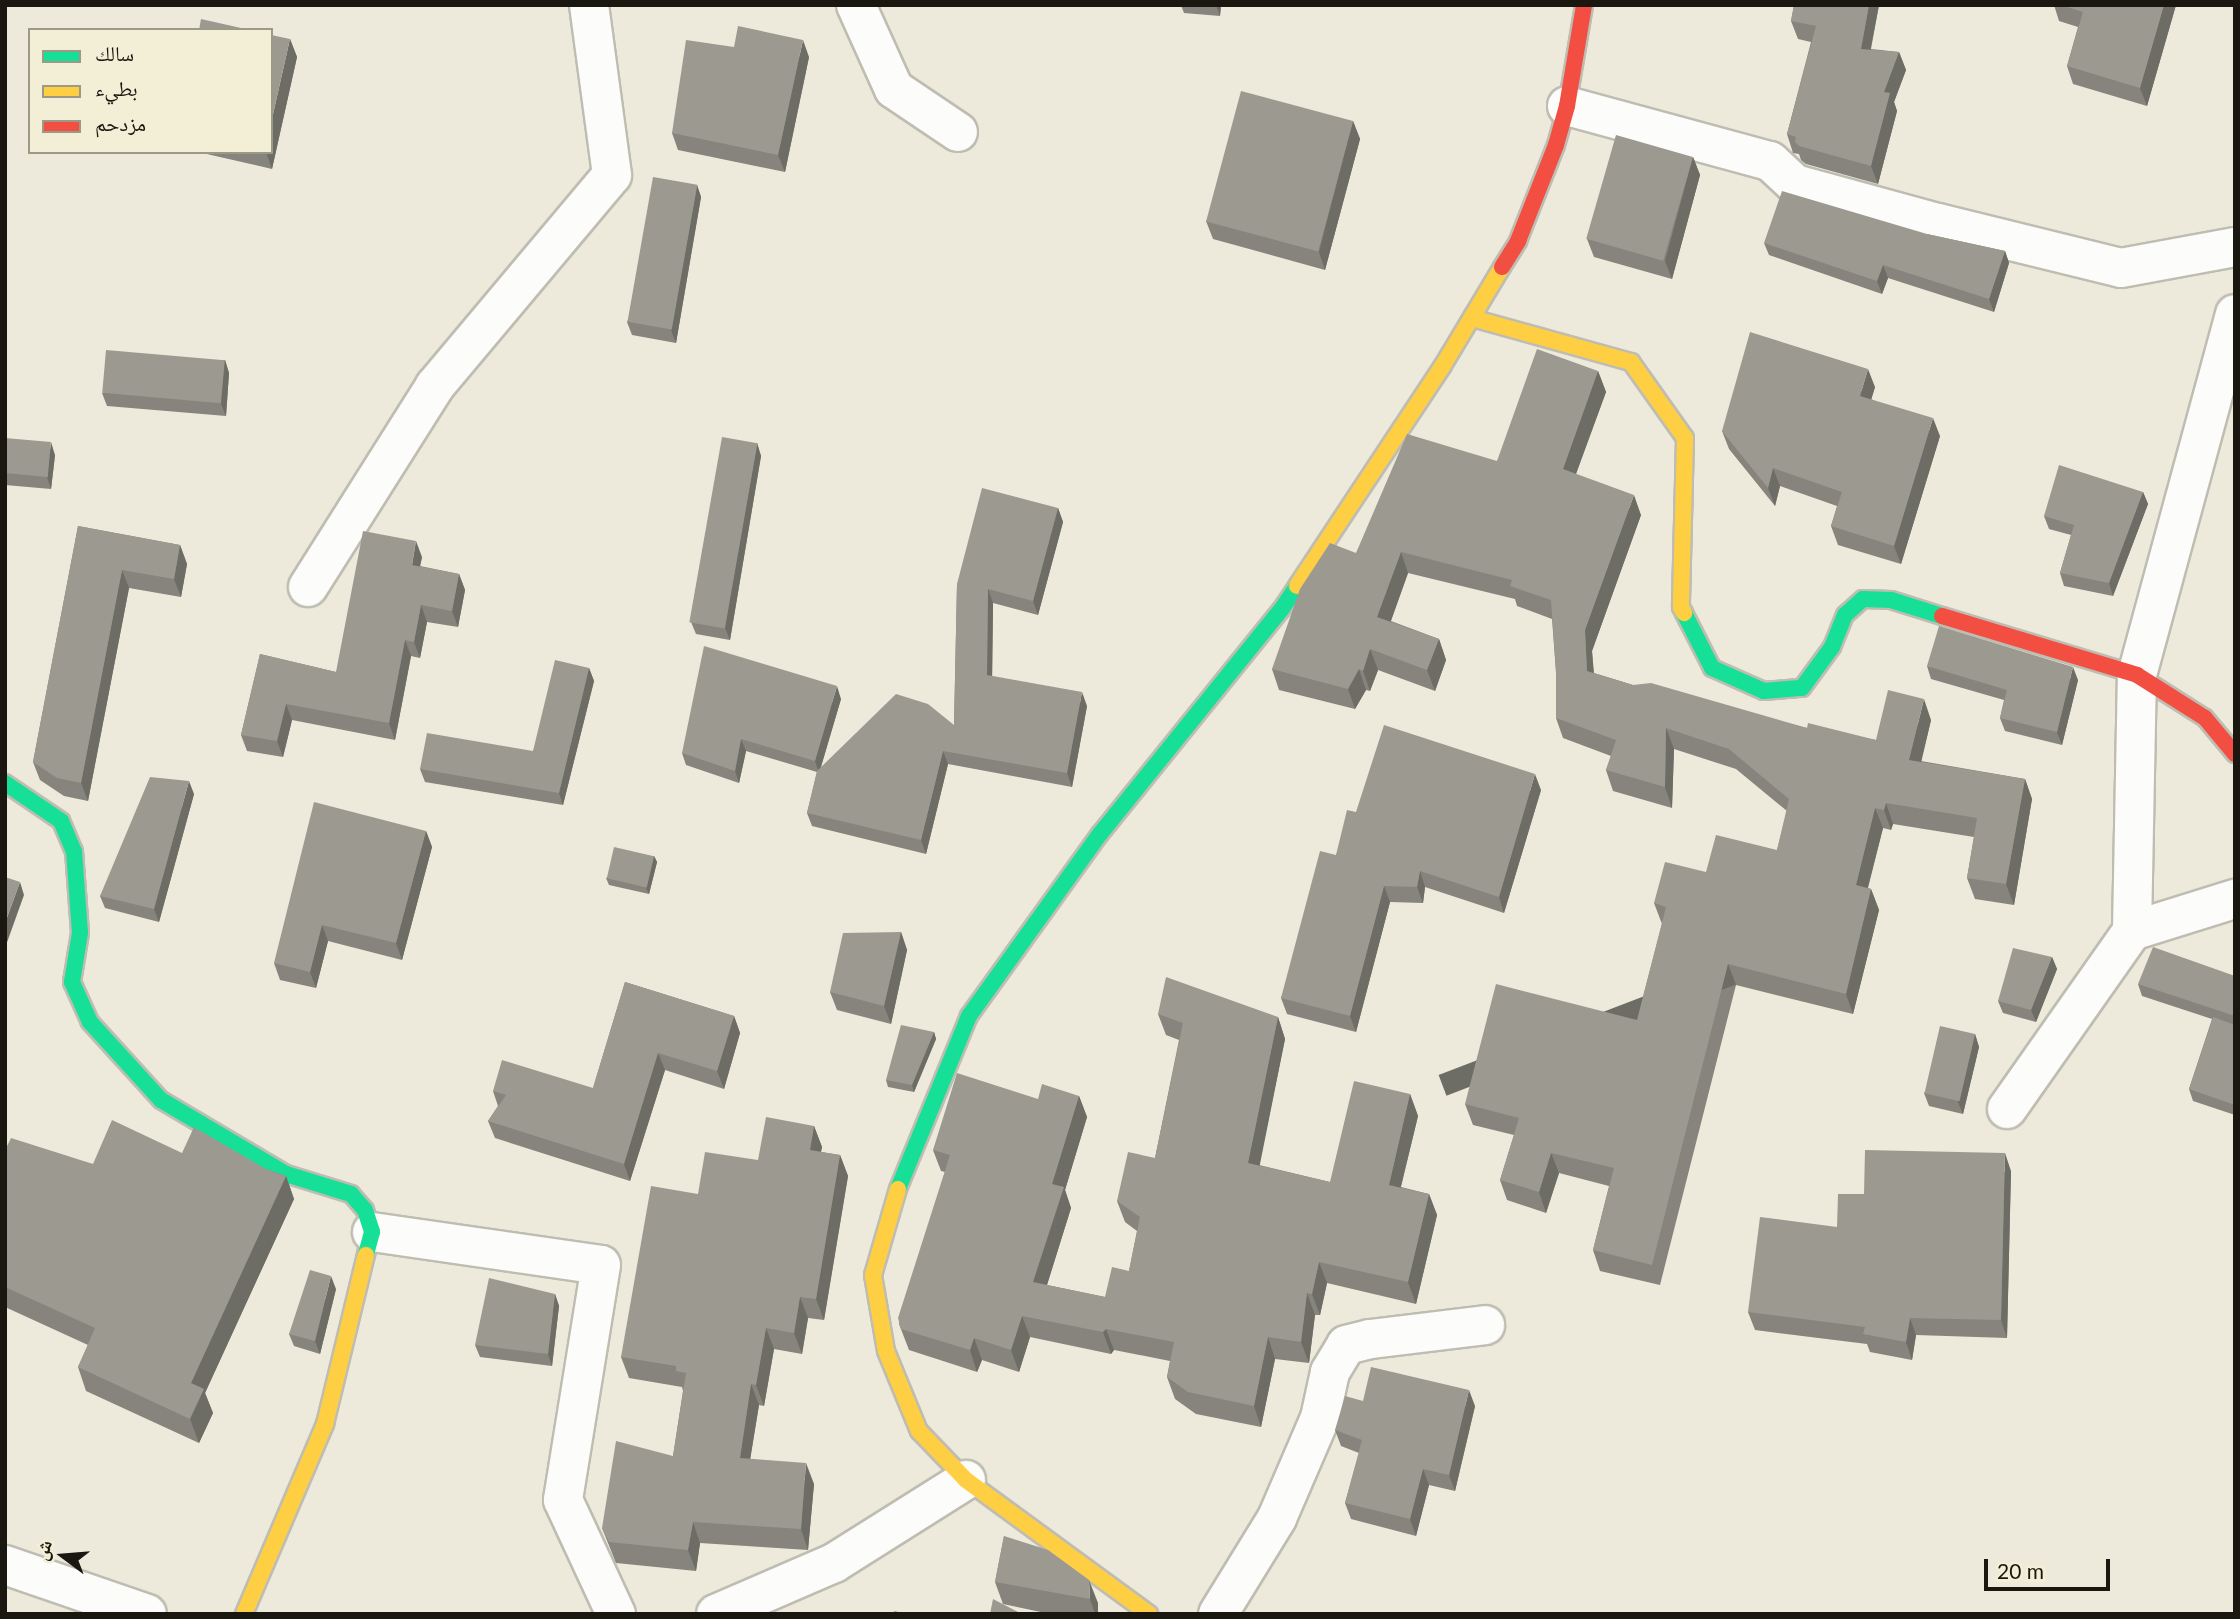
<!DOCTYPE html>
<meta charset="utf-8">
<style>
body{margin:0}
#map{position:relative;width:2240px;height:1619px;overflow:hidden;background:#edeadc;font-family:Lato,"Noto Naskh Arabic",sans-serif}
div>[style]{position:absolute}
.roads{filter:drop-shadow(2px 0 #bfbdb2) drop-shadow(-2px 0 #bfbdb2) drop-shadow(0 2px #bfbdb2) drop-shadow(0 -2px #bfbdb2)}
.street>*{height:38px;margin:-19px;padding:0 19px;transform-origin:19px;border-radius:19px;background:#fcfcfa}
.fast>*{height:16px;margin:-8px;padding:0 8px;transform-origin:8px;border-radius:8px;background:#16e098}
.slow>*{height:16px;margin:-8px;padding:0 8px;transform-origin:8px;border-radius:8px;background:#ffcf43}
.jam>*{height:16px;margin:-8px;padding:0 8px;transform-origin:8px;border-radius:8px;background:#f24e42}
.wall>*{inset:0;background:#86847c}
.shaded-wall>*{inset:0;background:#6d6c65;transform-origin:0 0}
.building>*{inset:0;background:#9c9a90;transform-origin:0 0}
span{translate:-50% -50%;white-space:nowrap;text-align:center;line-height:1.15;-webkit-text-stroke:7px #f3efd6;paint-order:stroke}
.frame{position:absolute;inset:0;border:7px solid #19170f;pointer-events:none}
.legend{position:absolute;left:28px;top:28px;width:245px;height:126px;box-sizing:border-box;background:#f3efd6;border:2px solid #9c9986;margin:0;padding:9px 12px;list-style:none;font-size:21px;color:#19170f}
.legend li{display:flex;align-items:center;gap:14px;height:35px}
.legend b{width:35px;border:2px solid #9c9986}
.north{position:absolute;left:28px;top:1521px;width:70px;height:70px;-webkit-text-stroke:5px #f3efd6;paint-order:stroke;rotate:286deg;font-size:19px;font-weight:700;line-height:28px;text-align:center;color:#19170f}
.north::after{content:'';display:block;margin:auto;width:24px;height:32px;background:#19170f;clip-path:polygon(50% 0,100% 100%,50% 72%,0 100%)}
.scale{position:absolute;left:1984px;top:1559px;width:126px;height:32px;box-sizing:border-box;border:4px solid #19170f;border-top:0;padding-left:9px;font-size:21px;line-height:24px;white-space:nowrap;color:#19170f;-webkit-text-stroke:5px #f3efd6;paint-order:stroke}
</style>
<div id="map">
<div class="roads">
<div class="street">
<i style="left:856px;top:5px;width:92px;rotate:65.7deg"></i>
<i style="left:894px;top:89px;width:77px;rotate:33.9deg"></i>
<i style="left:1567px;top:106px;width:210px;rotate:15.2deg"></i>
<i style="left:1770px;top:161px;width:34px;rotate:43deg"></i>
<i style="left:1795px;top:184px;width:148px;rotate:15.3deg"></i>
<i style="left:1938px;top:223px;width:188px;rotate:13.8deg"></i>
<i style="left:2121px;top:268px;width:116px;rotate:-10.4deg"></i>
<i style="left:308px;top:587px;width:238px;rotate:-57.7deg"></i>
<i style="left:435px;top:386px;width:275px;rotate:-50deg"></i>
<i style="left:612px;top:175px;width:172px;rotate:-97.7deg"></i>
<i style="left:2132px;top:931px;width:108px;rotate:-17.3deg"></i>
<i style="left:2007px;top:1109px;width:218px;rotate:-54.9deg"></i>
<i style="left:2132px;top:931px;width:256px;rotate:-88.9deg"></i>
<i style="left:2137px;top:675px;width:374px;rotate:-74.8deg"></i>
<i style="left:372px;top:1232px;width:231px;rotate:8.2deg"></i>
<i style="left:601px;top:1265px;width:238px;rotate:99.2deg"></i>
<i style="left:563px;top:1500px;width:126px;rotate:65.1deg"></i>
<i style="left:5px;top:1565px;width:150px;rotate:19deg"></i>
<i style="left:716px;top:1614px;width:129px;rotate:-23.4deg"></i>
<i style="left:834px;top:1563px;width:156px;rotate:-32.2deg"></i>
<i style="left:1218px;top:1614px;width:113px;rotate:-58.4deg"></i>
<i style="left:1277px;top:1518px;width:109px;rotate:-66.7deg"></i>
<i style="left:1320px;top:1418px;width:47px;rotate:-77.7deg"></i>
<i style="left:1330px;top:1372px;width:31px;rotate:-59deg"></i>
<i style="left:1346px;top:1345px;width:25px;rotate:-14deg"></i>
<i style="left:1370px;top:1339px;width:116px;rotate:-6.9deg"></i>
</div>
<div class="fast">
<i style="left:1684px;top:613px;width:62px;rotate:63deg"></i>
<i style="left:1712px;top:668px;width:57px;rotate:23.9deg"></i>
<i style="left:1764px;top:691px;width:38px;rotate:-5deg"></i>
<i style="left:1802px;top:688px;width:51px;rotate:-53.8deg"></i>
<i style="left:1832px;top:647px;width:35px;rotate:-68deg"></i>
<i style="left:1845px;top:615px;width:24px;rotate:-42deg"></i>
<i style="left:1863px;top:599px;width:28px;rotate:2deg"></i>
<i style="left:1891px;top:600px;width:53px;rotate:17.4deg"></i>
<i style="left:5px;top:783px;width:68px;rotate:34.2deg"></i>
<i style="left:61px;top:821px;width:33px;rotate:67deg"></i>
<i style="left:74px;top:851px;width:82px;rotate:85.8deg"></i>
<i style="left:80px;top:933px;width:50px;rotate:99.3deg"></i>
<i style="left:72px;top:982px;width:44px;rotate:65.8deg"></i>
<i style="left:90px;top:1022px;width:105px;rotate:47.7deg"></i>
<i style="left:161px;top:1100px;width:145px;rotate:30.6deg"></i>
<i style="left:286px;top:1174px;width:68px;rotate:17.1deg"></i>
<i style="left:351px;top:1194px;width:21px;rotate:49deg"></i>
<i style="left:365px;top:1210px;width:23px;rotate:72deg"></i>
<i style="left:372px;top:1232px;width:24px;rotate:105deg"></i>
<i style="left:898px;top:1189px;width:187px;rotate:-67.7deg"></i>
<i style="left:969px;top:1016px;width:224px;rotate:-54.3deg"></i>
<i style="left:1100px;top:834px;width:288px;rotate:-51.1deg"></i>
<i style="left:1281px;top:610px;width:29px;rotate:-56deg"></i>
</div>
<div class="slow">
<i style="left:1472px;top:318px;width:165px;rotate:15.5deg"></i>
<i style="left:1631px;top:362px;width:93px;rotate:54.6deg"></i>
<i style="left:1685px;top:438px;width:169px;rotate:91.4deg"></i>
<i style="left:1681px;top:607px;width:7px;rotate:63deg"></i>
<i style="left:1297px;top:586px;width:263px;rotate:-56.5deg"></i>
<i style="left:1442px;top:367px;width:117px;rotate:-59deg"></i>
<i style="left:898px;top:1189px;width:90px;rotate:106.2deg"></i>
<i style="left:873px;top:1275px;width:77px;rotate:80.3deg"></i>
<i style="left:886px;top:1351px;width:87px;rotate:67.6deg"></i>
<i style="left:919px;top:1431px;width:68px;rotate:46.2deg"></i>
<i style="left:966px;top:1480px;width:227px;rotate:36.2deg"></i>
<i style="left:244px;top:1614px;width:207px;rotate:-66.9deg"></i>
<i style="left:325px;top:1424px;width:174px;rotate:-76.4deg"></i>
</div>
<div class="jam">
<i style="left:1502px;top:267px;width:31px;rotate:-58deg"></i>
<i style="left:1518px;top:241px;width:103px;rotate:-68.4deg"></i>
<i style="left:1556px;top:145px;width:41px;rotate:-74.2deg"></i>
<i style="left:1567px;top:106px;width:102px;rotate:-80.4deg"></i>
<i style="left:1942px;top:616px;width:204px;rotate:16.8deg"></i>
<i style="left:2137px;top:675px;width:80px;rotate:32.3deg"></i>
<i style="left:2205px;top:718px;width:47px;rotate:50.2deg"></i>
</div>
</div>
<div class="wall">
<i style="clip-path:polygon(1181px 5px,1221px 5px,1220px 16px,1184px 13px)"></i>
<i style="clip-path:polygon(1794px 5px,1879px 5px,1871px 49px,1899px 52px,1906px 70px,1894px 102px,1897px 111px,1878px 184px,1806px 164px,1801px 160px,1799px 154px,1793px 153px,1787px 134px,1811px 42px,1798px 39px,1791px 21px)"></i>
<i style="clip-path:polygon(2054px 5px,2176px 5px,2147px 106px,2073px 84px,2067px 66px,2078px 27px,2059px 21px)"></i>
<i style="clip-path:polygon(290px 39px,297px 57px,272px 169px,198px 152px,271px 152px)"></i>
<i style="clip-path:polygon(734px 47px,809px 57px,785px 172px,678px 150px,672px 133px)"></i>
<i style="clip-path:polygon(1353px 121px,1360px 139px,1325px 270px,1213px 239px,1206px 221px)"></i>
<i style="clip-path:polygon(1693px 157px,1700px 175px,1672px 279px,1594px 257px,1587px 239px)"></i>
<i style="clip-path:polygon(697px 185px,701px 197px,676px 343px,632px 335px,627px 322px)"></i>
<i style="clip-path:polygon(1927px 234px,2005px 251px,2009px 263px,1994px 312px,1888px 278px,1882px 294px,1769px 255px,1764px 243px)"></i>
<i style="clip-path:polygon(225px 360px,229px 373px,226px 416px,107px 406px,102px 393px)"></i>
<i style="clip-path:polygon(1598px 371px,1606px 392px,1576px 474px,1641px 515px,1592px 651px,1594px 673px,1633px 685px,1807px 728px,1876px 740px,1931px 720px,1921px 761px,2025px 779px,2032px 799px,2014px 905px,1975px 899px,1967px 878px,1974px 837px,1893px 824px,1891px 830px,1883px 828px,1868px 888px,1871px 889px,1879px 910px,1853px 1014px,1736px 985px,1660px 1285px,1600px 1271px,1593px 1250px,1609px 1186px,1559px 1173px,1546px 1213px,1507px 1200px,1500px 1180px,1514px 1135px,1473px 1125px,1465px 1104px,1637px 1020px,1662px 924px,1654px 903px,1706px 872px,1777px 850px,1787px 811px,1736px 769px,1674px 749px,1672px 808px,1613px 791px,1606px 770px,1611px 756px,1563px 738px,1556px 718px,1556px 672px,1552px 619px,1517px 606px,1515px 599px,1408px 573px,1391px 621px,1439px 639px,1446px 660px,1435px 691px,1378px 670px,1370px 691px,1366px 690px,1355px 709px,1279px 690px,1272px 669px,1356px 553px,1497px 461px)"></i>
<i style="clip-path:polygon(1875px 387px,1871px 399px,1940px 436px,1901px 564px,1838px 545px,1831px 526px,1837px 506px,1780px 486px,1775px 506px,1729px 449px,1722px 431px)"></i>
<i style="clip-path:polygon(5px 438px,55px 455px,51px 489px,5px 485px)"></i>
<i style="clip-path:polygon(757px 443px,761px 456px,730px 640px,696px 634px,691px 622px)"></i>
<i style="clip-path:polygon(2143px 492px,2148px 504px,2113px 596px,2064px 586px,2060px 573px,2071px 535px,2049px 529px,2044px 516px)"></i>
<i style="clip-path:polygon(1058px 508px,1063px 522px,1038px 615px,993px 603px,992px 676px,1087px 706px,1072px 787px,948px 764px,926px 854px,812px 826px,807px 813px,817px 772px,746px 751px,739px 783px,686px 765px,682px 753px,841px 699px,821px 767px,954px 725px,957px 584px)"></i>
<i style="clip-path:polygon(78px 526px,180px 545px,187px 564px,181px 597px,129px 588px,88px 801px,64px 796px,40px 780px,33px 762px)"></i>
<i style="clip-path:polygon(422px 557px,420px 566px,459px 574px,465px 590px,458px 627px,427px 622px,420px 658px,411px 656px,395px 740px,292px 720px,283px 757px,247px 751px,241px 735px,260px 654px,336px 672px)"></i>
<i style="clip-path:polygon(1927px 666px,2078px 680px,2062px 745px,2005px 731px,2000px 718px,2004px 700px,1931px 679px)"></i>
<i style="clip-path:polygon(589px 668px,594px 681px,563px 805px,425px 782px,420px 769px,533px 751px)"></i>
<i style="clip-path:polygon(1541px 790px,1504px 913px,1425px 887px,1423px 903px,1390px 902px,1356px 1032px,1287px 1014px,1281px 998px,1336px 855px,1356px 812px)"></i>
<i style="clip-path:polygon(194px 794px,159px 922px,105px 908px,100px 896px)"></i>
<i style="clip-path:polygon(426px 831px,432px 847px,402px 960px,328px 941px,316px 988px,280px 980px,274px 963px)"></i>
<i style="clip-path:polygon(654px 856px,657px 862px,649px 894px,609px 885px,606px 878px)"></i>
<i style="clip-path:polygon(901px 932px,907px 950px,891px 1024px,837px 1010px,830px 992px)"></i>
<i style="clip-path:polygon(2052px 957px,2057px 969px,2036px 1022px,2003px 1013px,1998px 1001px)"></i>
<i style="clip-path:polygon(2235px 976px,2235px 1115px,2193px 1101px,2189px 1089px,2212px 1019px,2142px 996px,2138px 984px)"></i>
<i style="clip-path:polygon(625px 982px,734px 1016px,740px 1033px,724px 1089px,665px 1070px,630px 1181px,495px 1138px,488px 1121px,498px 1106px,493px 1091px,593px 1088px)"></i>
<i style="clip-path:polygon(1158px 1014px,1278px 1017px,1285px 1039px,1259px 1165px,1330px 1182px,1410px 1094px,1418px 1116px,1401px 1187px,1429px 1194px,1437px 1215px,1416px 1304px,1327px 1283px,1320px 1315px,1315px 1315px,1309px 1363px,1275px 1359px,1261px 1427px,1196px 1414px,1175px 1399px,1167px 1377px,1170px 1361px,1114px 1350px,1111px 1354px,1030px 1337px,1019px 1372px,982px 1360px,977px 1372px,909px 1350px,899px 1324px,945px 1172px,941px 1171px,933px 1150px,1038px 1099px,1079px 1096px,1087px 1117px,1065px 1190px,1071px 1208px,1047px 1285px,1105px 1297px,1129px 1271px,1137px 1231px,1125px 1222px,1117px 1201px,1155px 1158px,1179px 1040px,1166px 1035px)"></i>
<i style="clip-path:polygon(934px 1032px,936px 1039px,914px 1092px,888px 1087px,886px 1080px)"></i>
<i style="clip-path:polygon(1975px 1034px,1979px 1047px,1963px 1114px,1929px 1106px,1924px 1093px)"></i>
<i style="clip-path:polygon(814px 1126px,822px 1147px,821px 1152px,840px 1155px,848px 1176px,824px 1320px,808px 1318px,802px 1354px,774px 1349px,764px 1406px,759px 1405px,750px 1459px,814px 1484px,808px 1550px,700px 1543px,696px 1571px,616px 1563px,602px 1528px,673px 1456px,683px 1391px,682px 1387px,629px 1378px,621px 1357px,698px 1194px,758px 1160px)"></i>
<i style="clip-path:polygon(5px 1150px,93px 1164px,182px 1153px,266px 1169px,286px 1176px,294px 1199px,205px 1393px,213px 1413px,199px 1443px,86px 1391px,78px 1367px,88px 1345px,5px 1307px)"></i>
<i style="clip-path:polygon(2011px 1171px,2007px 1338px,1916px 1335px,1912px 1360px,1870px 1352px,1867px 1344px,1755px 1330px,1748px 1312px,1837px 1227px,1864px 1194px)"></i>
<i style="clip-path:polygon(336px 1289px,320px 1354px,294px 1346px,289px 1334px)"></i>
<i style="clip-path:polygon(555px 1294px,559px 1306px,552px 1366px,480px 1357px,475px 1345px)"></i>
<i style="clip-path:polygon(1363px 1401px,1475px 1406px,1455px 1491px,1429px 1485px,1416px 1536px,1351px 1519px,1345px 1503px,1359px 1453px,1341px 1446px,1335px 1430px)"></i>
<i style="clip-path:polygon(1004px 1536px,1098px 1603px,1098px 1614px,1050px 1614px,1003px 1604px,995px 1582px)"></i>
</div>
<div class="shaded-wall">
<i style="clip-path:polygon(1216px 5px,1221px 5px,1220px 16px)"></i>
<i style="clip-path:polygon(1869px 5px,1879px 5px,1867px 67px,1861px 49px)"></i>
<i style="clip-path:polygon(2164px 5px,2176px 5px,2147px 106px,2140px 88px)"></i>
<i style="clip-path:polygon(290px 39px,297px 57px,272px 169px,266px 152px,271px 152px,271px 123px)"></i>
<i style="clip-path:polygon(803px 40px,809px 57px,785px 172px,778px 155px)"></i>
<i style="clip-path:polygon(1899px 52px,1906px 70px,1894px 102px,1897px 111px,1878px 184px,1871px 166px,1884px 92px)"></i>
<i style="clip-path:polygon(1353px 121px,1360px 139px,1325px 270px,1319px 252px)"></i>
<i style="clip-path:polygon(1693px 157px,1700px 175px,1672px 279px,1665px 261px)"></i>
<i style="clip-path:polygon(697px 185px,701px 197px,676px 343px,671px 330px)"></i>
<i style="clip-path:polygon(2005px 251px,2009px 263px,1994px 312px,1989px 299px)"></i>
<i style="clip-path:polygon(1883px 265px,1888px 278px,1882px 294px,1877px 281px)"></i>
<i style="clip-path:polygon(225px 360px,229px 373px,226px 416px,221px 404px)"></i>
<i style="clip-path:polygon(1868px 369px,1875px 387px,1867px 414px,1860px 396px)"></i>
<i style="clip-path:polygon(1598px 371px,1606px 392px,1570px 490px,1563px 469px)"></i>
<i style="clip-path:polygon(1933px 418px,1940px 436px,1901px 564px,1894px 546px)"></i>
<i style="clip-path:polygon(51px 442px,55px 455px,51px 489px,47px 477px)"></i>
<i style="clip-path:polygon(757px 443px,761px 456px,730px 640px,725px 628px)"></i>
<i style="clip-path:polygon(1773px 468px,1780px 486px,1775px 506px,1768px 488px)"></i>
<i style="clip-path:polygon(2143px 492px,2148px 504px,2113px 596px,2109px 583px)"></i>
<i style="clip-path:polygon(1634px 495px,1641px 515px,1592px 651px,1595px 692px,1587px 671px,1585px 630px)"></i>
<i style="clip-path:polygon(1058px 508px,1063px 522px,1038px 615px,1033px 601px)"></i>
<i style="clip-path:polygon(416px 541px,422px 557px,417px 581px,412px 565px)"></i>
<i style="clip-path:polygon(180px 545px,187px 564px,181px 597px,174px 579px)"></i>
<i style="clip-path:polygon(1401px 552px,1408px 573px,1385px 637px,1377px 617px)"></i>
<i style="clip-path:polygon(122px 570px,129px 588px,88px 801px,81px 783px)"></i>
<i style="clip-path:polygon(459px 574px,465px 590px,458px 627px,452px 611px)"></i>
<i style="clip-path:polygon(988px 589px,993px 603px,992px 689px,987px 675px)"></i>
<i style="clip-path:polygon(421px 605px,427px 622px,420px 658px,414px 642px)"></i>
<i style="clip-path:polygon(1439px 639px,1446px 660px,1435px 691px,1427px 670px)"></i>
<i style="clip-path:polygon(405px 640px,411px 656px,395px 740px,389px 723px)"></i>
<i style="clip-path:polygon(1370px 649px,1378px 670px,1370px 691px,1363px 671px)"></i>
<i style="clip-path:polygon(2073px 667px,2078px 680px,2062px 745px,2057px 732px)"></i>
<i style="clip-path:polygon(589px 668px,594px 681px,563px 805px,559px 793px)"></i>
<i style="clip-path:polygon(1359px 669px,1366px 690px,1355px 709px,1348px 689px)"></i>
<i style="clip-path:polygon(837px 686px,841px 699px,819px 773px,815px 761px)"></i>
<i style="clip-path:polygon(1082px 692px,1087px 706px,1072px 787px,1067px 773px)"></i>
<i style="clip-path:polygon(1924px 699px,1931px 720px,1917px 780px,1909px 760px)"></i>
<i style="clip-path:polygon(286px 704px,292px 720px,283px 757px,277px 741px)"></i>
<i style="clip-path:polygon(1666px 728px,1674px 749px,1672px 808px,1665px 787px)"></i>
<i style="clip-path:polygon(741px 739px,746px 751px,739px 783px,735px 771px)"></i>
<i style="clip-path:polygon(943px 751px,948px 764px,926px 854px,921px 840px)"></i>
<i style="clip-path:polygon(1535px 774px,1541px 790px,1504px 913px,1499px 897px)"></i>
<i style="clip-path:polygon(2025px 779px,2032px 799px,2014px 905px,2006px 884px)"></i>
<i style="clip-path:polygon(189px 781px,194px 794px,159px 922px,154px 909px)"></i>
<i style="clip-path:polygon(1886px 803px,1893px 824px,1891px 830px,1884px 810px)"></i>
<i style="clip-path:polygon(1875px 808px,1883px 828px,1863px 906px,1856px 885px)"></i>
<i style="clip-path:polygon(426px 831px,432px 847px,402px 960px,396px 943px)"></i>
<i style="clip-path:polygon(654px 856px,657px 862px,649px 894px,646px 888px)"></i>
<i style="clip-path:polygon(1420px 871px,1425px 887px,1423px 903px,1417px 887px)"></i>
<i style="clip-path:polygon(20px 882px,24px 895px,5px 948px,5px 923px)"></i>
<i style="clip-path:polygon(1384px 886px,1390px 902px,1356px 1032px,1350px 1016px)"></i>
<i style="clip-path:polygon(1871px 889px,1879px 910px,1853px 1014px,1846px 994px)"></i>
<i style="clip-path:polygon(322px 925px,328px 941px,316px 988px,310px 972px)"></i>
<i style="clip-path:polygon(901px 932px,907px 950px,891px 1024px,884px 1006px)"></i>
<i style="clip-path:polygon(2052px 957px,2057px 969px,2036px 1022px,2031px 1010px)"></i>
<i style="left:1728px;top:964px;width:22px;height:310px;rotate:69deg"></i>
<i style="clip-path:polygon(734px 1016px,740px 1033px,724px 1089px,717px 1071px)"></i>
<i style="clip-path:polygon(1278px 1017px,1285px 1039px,1256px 1184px,1248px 1163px)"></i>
<i style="clip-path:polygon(934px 1032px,936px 1039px,914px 1092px,912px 1085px)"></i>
<i style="clip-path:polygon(1975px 1034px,1979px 1047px,1963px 1114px,1958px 1102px)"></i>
<i style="clip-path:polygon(658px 1053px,665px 1070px,630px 1181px,624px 1164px)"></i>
<i style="clip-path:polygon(1410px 1094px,1418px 1116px,1396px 1206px,1389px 1185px)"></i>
<i style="clip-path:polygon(1079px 1096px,1087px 1117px,1065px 1190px,1071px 1208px,1041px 1304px,1033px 1282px,1052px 1184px)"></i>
<i style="clip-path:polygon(814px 1126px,822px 1147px,817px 1171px,810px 1150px)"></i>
<i style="clip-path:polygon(1551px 1153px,1559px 1173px,1546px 1213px,1539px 1192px)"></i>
<i style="clip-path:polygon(2005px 1153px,2011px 1171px,2007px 1338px,2001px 1320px)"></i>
<i style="clip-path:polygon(840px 1155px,848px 1176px,824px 1320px,816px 1299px)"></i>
<i style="clip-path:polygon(286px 1176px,294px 1199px,205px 1393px,213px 1413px,199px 1443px,190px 1419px,191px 1383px)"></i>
<i style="clip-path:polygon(1429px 1194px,1437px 1215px,1416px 1304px,1408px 1282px)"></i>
<i style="clip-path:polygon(1319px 1262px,1327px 1283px,1320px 1315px,1312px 1294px)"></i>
<i style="clip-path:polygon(331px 1276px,336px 1289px,320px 1354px,315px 1341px)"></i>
<i style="clip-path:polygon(1307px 1293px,1315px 1315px,1309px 1363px,1301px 1342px)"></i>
<i style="clip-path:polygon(555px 1294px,559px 1306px,552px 1366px,548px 1354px)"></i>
<i style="clip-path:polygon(800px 1297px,808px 1318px,802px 1354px,794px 1333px)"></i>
<i style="clip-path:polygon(1022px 1316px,1030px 1337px,1019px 1372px,1011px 1350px)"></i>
<i style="clip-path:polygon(1910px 1318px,1916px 1335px,1912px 1360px,1906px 1342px)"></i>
<i style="clip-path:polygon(766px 1328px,774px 1349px,764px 1406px,756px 1385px)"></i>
<i style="clip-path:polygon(1106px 1329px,1114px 1350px,1111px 1354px,1103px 1332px)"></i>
<i style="clip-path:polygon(1268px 1337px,1275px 1359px,1261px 1427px,1254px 1406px)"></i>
<i style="clip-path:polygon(974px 1338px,982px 1360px,977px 1372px,970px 1350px)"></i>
<i style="clip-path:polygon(751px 1384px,759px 1405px,747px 1479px,740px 1458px)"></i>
<i style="clip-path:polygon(1469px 1390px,1475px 1406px,1455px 1491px,1449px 1475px)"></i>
<i style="clip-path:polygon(806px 1463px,814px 1484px,808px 1550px,801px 1529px)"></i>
<i style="clip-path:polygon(1423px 1469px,1429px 1485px,1416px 1536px,1410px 1519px)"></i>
<i style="clip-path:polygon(693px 1522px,700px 1543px,696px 1571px,688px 1550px)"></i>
<i style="clip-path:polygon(1089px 1580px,1098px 1603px,1098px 1614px,1095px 1614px,1090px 1599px)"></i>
</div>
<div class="building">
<i style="clip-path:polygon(1794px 5px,1869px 5px,1861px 49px,1899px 52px,1884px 92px,1890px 93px,1871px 166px,1799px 146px,1795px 142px,1796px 137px,1787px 134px,1816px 26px,1791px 21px)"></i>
<i style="clip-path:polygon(2061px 5px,2164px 5px,2140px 88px,2067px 66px,2083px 12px)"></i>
<i style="clip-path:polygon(201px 19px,250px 30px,199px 30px)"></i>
<i style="clip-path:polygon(738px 26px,803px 40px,778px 155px,672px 133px,686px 40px,734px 47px)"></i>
<i style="clip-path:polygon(271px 35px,290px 39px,271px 123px)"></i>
<i style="left:1241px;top:91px;width:116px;height:135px;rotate:15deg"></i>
<i style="left:1616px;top:135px;width:80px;height:108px;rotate:16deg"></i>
<i style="left:653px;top:177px;width:45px;height:147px;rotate:10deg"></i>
<i style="clip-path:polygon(1782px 191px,1927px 234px,2005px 251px,1989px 299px,1883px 265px,1877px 281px,1764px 243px)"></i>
<i style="clip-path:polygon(1750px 332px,1868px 369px,1860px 396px,1933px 418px,1894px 546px,1831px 526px,1842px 492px,1773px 468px,1768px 488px,1722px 431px)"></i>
<i style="clip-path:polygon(1537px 349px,1598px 371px,1563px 469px,1634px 495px,1585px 630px,1587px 671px,1633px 685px,1651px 683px,1807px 728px,1808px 723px,1876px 740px,1888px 690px,1924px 699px,1909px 760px,2025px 779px,2006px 884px,1967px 878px,1977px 818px,1886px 803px,1884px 810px,1875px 808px,1856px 885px,1871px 889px,1846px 994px,1728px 964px,1652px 1265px,1593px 1250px,1614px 1168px,1551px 1153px,1539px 1192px,1500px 1180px,1519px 1118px,1465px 1104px,1496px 984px,1637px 1020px,1666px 907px,1654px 903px,1665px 862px,1706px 872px,1716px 835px,1777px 850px,1789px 799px,1729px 749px,1666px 728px,1665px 787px,1606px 770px,1616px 740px,1556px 718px,1556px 672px,1551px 600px,1510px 586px,1512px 580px,1401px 552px,1377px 617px,1439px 639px,1427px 670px,1370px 649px,1363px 671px,1359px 669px,1348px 689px,1272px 669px,1300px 589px,1330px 543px,1356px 553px,1407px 434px,1497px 461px)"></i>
<i style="left:106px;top:350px;width:119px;height:43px;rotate:5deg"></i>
<i style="left:722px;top:437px;width:36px;height:188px;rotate:10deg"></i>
<i style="left:5px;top:438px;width:46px;height:35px;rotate:5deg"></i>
<i style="clip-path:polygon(2059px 465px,2143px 492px,2109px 583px,2060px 573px,2074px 525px,2044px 516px)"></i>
<i style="clip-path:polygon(982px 488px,1058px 508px,1033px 601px,988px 589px,987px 675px,1082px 692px,1067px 773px,943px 751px,921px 840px,807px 813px,817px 771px,896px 694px,928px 704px,954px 725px,957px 584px)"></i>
<i style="clip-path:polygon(78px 526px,180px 545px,174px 579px,122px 570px,81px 783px,57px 778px,33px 762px)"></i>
<i style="clip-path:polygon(363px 531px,416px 541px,412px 565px,459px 574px,452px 611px,421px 605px,414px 642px,405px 640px,389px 723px,286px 704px,277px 741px,241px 735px,260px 654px,336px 672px)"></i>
<i style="clip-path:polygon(1939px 626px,2073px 667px,2057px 732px,2000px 718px,2007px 690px,1927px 666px)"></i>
<i style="clip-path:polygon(704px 646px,837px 686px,815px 761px,741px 739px,735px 771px,682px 753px)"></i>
<i style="clip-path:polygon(555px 660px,589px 668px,559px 793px,420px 769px,427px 733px,533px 751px)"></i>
<i style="clip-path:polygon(1384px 725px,1535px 774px,1499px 897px,1420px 871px,1417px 887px,1384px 886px,1350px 1016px,1281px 998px,1320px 851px,1336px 855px,1347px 810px,1356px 812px)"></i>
<i style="clip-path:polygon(150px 777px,189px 781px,154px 909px,100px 896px)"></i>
<i style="clip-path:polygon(314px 802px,426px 831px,396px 943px,322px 925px,310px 972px,274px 963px)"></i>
<i style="left:614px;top:847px;width:41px;height:32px;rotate:13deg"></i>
<i style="clip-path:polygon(5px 877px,20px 882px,5px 923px)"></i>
<i style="clip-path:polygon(901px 932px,884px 1006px,830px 992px,843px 933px)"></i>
<i style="clip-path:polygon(2153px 947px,2235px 976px,2235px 1016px,2138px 984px)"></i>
<i style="clip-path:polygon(2013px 948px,2052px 957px,2031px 1010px,1998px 1001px)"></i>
<i style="clip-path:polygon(1166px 977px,1278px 1017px,1248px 1163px,1330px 1182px,1354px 1081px,1410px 1094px,1389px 1185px,1429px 1194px,1408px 1282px,1319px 1262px,1312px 1294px,1307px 1293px,1301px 1342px,1268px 1337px,1254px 1406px,1188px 1392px,1167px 1377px,1174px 1342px,1106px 1329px,1103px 1332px,1022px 1316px,1011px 1350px,974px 1338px,970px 1350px,901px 1329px,898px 1318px,950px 1155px,933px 1150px,957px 1073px,1038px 1099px,1042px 1084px,1079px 1096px,1052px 1184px,1064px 1187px,1033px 1282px,1105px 1297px,1112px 1267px,1129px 1271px,1140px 1217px,1117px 1201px,1128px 1152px,1155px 1158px,1183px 1023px,1158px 1014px)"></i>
<i style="clip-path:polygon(625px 982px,734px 1016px,717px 1071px,658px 1053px,624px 1164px,488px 1121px,506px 1095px,493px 1091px,502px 1060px,593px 1088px)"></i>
<i style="clip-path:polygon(2213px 1017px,2235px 1025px,2235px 1105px,2189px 1089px)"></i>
<i style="clip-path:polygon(901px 1025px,934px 1032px,912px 1085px,886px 1080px)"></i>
<i style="left:1940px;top:1026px;width:36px;height:69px;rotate:13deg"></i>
<i style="clip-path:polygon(766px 1117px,814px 1126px,810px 1150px,840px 1155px,816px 1299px,800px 1297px,794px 1333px,766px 1328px,756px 1385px,751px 1384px,740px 1458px,806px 1463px,801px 1529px,693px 1522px,688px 1550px,609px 1542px,602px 1528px,616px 1441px,673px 1456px,686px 1373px,676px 1371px,676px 1366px,621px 1357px,651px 1186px,698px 1194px,705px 1152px,758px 1160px)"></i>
<i style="clip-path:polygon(112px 1120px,182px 1153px,194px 1127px,266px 1169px,286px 1176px,191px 1383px,204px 1389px,190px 1419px,78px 1367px,95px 1328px,5px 1287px,5px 1150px,11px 1138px,93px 1164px)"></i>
<i style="clip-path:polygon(1865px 1150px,2005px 1153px,2001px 1320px,1910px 1318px,1906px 1342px,1863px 1334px,1865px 1327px,1748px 1312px,1760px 1217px,1837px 1227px,1838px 1194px,1864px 1194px)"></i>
<i style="clip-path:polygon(310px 1270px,331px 1276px,315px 1341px,289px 1334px)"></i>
<i style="clip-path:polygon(489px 1278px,555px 1294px,548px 1354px,475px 1345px)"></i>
<i style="clip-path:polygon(1371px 1367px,1469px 1390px,1449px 1475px,1423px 1469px,1410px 1519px,1345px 1503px,1362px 1440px,1335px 1430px,1345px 1396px,1363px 1401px)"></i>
<i style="clip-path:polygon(1004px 1536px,1048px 1550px,1089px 1580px,1090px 1599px,995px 1582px)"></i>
<i style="clip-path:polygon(993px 1599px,1022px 1614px,990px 1614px)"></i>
<i style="clip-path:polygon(894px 1611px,909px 1614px,894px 1614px)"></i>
</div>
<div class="frame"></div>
<ul class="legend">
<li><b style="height:9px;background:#16e098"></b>سالك</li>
<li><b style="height:9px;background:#ffcf43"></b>بطيء</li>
<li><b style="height:9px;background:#f24e42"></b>مزدحم</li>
</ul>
<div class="north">ش</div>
<div class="scale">20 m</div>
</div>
